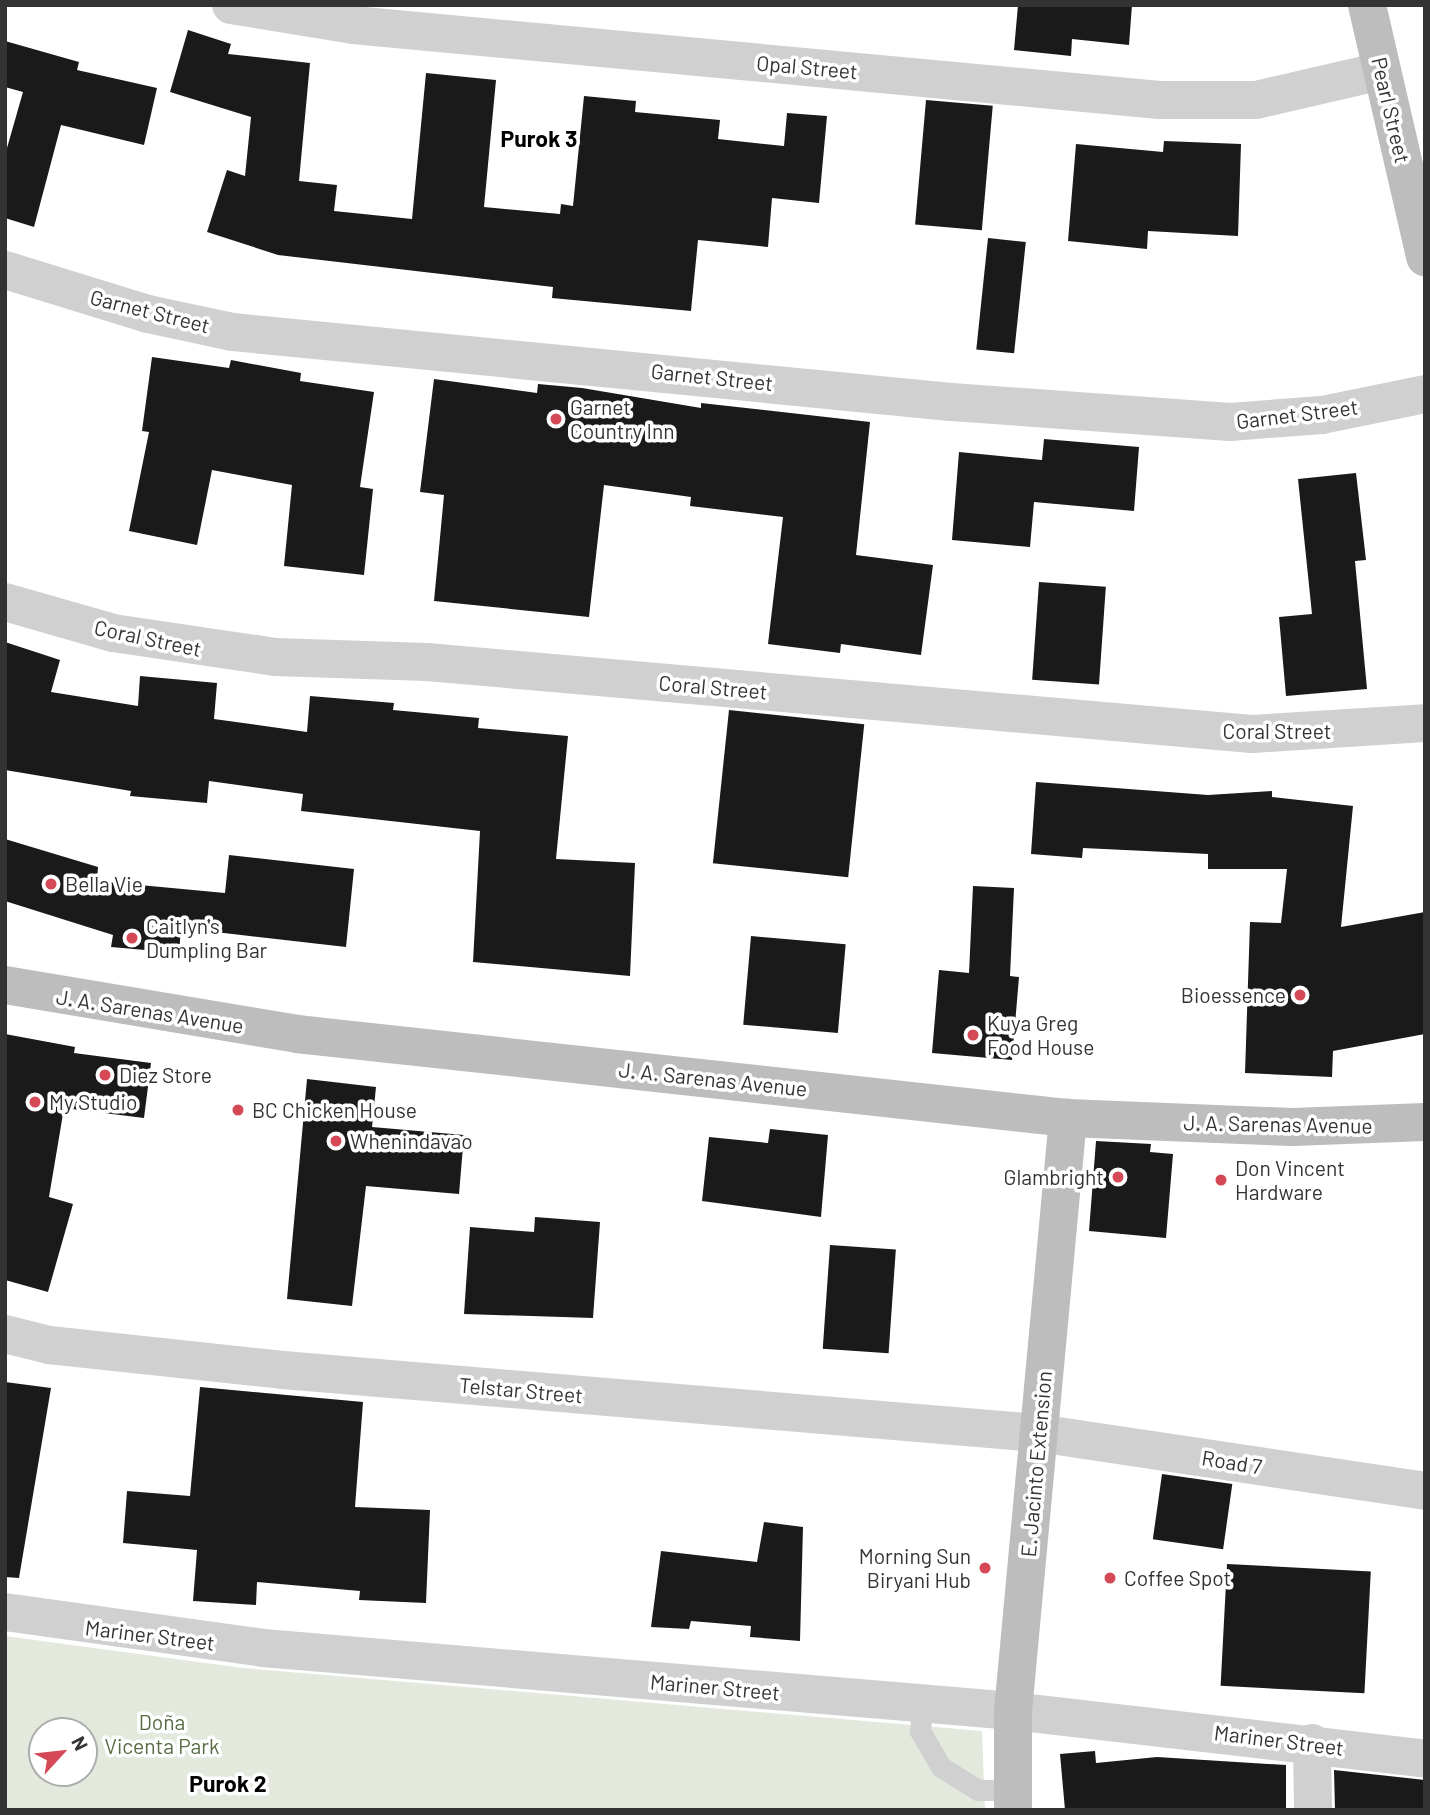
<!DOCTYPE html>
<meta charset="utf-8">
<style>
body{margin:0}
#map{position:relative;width:1430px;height:1815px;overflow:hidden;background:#fff;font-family:Barlow,sans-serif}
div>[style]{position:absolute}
.green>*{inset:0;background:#e3e9dd}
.building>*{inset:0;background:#1a1a1a;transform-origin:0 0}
.lane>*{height:21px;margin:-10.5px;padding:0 10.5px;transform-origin:10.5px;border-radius:10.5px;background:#d0d0d0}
.street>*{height:38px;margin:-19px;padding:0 19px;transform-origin:19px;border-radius:19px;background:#d0d0d0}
.secondary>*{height:38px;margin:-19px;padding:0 19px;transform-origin:19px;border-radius:19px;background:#bdbdbd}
.dots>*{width:19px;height:19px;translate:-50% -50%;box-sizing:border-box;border:4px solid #fff;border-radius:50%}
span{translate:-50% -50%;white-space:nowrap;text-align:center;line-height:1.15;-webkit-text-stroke:7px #fff;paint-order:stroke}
.street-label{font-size:21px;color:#333}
.poi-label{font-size:21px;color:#333}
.left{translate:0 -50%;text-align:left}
.right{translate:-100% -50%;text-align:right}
.park-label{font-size:21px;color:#576b43}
.neighbourhood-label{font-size:23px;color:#000;font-weight:700}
.frame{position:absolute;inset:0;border:7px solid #333;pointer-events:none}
.north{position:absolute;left:28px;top:1717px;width:70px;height:70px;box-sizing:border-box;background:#fff;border:2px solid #adadad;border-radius:50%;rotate:63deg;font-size:19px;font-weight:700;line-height:28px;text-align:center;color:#333}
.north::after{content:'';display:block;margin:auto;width:24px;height:32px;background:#d54956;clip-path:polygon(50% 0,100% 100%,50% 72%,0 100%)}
</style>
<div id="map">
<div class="green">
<i style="clip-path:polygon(evenodd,5px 1636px,243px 1668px,982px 1731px,985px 1810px,5px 1810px,5px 1636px,42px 1731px,84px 1731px,84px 1773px,42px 1773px,42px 1731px)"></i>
</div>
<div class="building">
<i style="clip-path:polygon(1018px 5px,1132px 5px,1129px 45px,1072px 39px,1071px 56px,1014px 50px)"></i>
<i style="clip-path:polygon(188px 30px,231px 44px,228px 54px,310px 63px,299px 181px,337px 185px,334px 211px,412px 219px,426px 73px,496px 80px,484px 207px,560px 214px,561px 204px,573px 206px,584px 96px,636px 101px,635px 112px,720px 120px,718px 139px,784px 146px,787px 113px,827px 116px,819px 203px,772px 198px,768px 247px,698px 240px,691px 311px,552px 298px,553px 287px,278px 255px,207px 232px,227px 170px,245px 176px,251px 117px,170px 92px)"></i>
<i style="clip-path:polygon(5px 41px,79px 62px,77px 70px,157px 88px,144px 145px,61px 125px,34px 227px,5px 218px,5px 155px,23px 92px,5px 87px)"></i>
<i style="left:926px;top:100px;width:67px;height:125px;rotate:5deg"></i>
<i style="clip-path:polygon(1164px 141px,1241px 144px,1238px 236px,1148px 231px,1147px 249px,1068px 241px,1076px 144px,1163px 152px)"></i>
<i style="left:988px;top:238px;width:38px;height:112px;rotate:6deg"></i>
<i style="clip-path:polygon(152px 357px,229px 368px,231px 360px,301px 373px,300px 381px,374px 392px,360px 487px,373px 489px,364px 575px,284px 566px,292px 485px,212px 470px,197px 545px,129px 531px,149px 432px,142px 431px)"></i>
<i style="clip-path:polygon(434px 379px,537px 393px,538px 384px,582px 388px,701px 408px,701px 403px,870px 422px,856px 555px,933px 565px,921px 655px,841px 644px,840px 653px,768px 644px,783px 517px,690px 506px,691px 497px,604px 485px,589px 617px,434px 601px,444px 495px,420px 492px)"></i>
<i style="clip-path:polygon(1044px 439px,1139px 447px,1134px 511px,1034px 502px,1030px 547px,952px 540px,959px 452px,1042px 460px)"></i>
<i style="clip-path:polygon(1356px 473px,1366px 560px,1355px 561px,1367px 689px,1286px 696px,1279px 617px,1312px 614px,1298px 479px)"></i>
<i style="left:1039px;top:582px;width:67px;height:98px;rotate:4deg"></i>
<i style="clip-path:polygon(5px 642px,60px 660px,51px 692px,138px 706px,140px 676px,217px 683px,214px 719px,307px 732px,310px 696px,394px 703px,393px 710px,479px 718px,478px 728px,568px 736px,556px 859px,635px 863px,630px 976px,473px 962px,480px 831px,301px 811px,303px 794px,209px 781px,207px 803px,130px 796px,131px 791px,5px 770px)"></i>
<i style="left:729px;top:710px;width:136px;height:154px;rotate:6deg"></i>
<i style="clip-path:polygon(1036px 782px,1208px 795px,1272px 791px,1272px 797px,1353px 806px,1341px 927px,1425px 912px,1425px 1034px,1333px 1051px,1332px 1077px,1245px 1073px,1250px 922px,1281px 923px,1287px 869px,1208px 869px,1208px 854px,1083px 848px,1082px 858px,1031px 854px)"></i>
<i style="clip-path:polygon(5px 839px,98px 867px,97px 881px,225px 893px,229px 855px,354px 869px,346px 947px,181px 928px,179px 953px,111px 947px,113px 935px,5px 901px)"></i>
<i style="clip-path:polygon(973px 886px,1014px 888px,1010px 976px,1019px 977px,1012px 1060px,932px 1053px,939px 970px,969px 973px)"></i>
<i style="left:751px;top:936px;width:95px;height:89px;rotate:5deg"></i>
<i style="clip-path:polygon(5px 1034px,75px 1047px,74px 1053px,151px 1063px,144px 1118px,64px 1108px,49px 1197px,73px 1204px,48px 1292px,5px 1280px)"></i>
<i style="clip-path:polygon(307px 1079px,376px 1087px,372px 1127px,464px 1135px,459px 1194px,366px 1186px,352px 1306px,287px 1299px)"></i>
<i style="clip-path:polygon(770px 1129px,828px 1135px,821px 1217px,702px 1201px,709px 1137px,768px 1143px)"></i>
<i style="clip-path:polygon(1096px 1141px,1151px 1144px,1150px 1152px,1173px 1154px,1166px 1238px,1089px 1231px)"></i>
<i style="clip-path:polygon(535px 1217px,600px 1222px,593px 1318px,464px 1314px,470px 1227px,534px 1232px)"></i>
<i style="left:830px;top:1245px;width:66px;height:104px;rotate:4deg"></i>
<i style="clip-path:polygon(5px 1382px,51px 1388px,19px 1578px,5px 1577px)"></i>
<i style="clip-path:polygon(200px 1387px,363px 1402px,355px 1507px,430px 1510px,426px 1603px,359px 1600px,360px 1591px,257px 1582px,256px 1605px,193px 1601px,197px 1550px,123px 1543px,127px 1491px,190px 1496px)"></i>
<i style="left:1162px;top:1474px;width:71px;height:66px;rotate:8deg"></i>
<i style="clip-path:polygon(764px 1522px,803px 1527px,800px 1641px,750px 1637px,751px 1626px,691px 1621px,689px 1629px,651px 1627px,661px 1551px,757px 1562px)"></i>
<i style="left:1227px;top:1564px;width:144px;height:122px;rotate:3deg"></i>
<i style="clip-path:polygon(1095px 1751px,1096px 1763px,1157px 1757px,1286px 1765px,1286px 1810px,1065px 1810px,1060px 1754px)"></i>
<i style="clip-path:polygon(1334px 1770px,1425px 1780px,1425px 1810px,1335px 1810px)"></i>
</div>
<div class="lane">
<i style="left:922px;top:1704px;width:27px;rotate:94deg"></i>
<i style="left:920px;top:1731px;width:42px;rotate:59.7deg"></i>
<i style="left:941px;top:1767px;width:44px;rotate:31.9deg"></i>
<i style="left:978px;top:1790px;width:35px"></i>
</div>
<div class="street">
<i style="left:231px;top:5px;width:124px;rotate:9.3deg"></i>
<i style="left:353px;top:25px;width:810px;rotate:5.31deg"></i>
<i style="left:1160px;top:100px;width:96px"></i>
<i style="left:1256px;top:100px;width:129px;rotate:-13deg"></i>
<i style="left:5px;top:270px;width:150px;rotate:17.1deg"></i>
<i style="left:148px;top:314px;width:87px;rotate:12deg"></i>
<i style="left:233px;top:332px;width:721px;rotate:5.57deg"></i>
<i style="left:951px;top:402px;width:280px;rotate:4.1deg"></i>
<i style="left:1230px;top:422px;width:92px;rotate:-4.4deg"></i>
<i style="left:1322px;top:415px;width:105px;rotate:-11.5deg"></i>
<i style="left:5px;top:602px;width:112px;rotate:16deg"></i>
<i style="left:113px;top:633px;width:164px;rotate:8.4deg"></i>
<i style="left:275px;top:657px;width:152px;rotate:1.9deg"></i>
<i style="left:427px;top:662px;width:828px;rotate:4.99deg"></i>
<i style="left:1252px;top:734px;width:173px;rotate:-3.6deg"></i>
<i style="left:5px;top:1334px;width:45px;rotate:14deg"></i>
<i style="left:49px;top:1345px;width:235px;rotate:6.1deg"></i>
<i style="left:283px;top:1370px;width:758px;rotate:4.77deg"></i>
<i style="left:1038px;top:1433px;width:391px;rotate:8.5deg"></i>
<i style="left:5px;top:1612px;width:260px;rotate:7.9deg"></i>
<i style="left:263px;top:1648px;width:753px;rotate:4.8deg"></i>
<i style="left:1013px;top:1711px;width:415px;rotate:6.6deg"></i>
<i style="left:1312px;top:1743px;width:67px;rotate:89.1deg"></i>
</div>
<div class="secondary">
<i style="left:1367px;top:5px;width:259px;rotate:77deg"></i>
<i style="left:5px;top:985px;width:296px;rotate:9.5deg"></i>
<i style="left:297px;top:1034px;width:776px;rotate:6.22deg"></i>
<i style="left:1068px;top:1118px;width:225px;rotate:2.3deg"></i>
<i style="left:1293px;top:1127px;width:132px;rotate:-2.2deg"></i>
<i style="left:1013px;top:1810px;width:99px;rotate:-90deg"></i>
<i style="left:1013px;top:1711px;width:596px;rotate:-84.7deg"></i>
</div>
<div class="dots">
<i style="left:556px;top:419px;background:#d54956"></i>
<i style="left:51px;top:884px;background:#d54956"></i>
<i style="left:132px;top:938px;background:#d54956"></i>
<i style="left:1300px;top:995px;background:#d54956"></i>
<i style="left:973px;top:1035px;background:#d54956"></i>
<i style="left:105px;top:1075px;background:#d54956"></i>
<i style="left:35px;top:1102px;background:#d54956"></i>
<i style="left:238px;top:1110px;background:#d54956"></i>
<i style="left:336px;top:1141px;background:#d54956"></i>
<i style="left:1118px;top:1177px;background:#d54956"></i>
<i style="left:1221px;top:1180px;background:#d54956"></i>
<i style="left:985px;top:1568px;background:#d54956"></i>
<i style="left:1110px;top:1578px;background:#d54956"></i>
</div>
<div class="street-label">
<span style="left:807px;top:67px;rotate:5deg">Opal Street</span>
<span style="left:1391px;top:110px;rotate:77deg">Pearl Street</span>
<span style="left:150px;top:311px;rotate:14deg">Garnet Street</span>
<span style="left:712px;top:377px;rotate:6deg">Garnet Street</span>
<span style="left:1297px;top:414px;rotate:-7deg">Garnet Street</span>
<span style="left:148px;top:638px;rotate:12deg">Coral Street</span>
<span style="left:713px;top:687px;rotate:5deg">Coral Street</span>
<span style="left:1277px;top:731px">Coral Street</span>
<span style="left:150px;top:1011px;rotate:9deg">J. A. Sarenas Avenue</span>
<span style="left:713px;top:1079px;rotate:6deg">J. A. Sarenas Avenue</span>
<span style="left:1278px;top:1124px;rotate:1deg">J. A. Sarenas Avenue</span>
<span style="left:521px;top:1390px;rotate:5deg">Telstar Street</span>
<span style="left:1232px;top:1462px;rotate:9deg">Road 7</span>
<span style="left:1036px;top:1464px;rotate:-85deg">E. Jacinto Extension</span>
<span style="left:150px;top:1635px;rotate:7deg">Mariner Street</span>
<span style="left:715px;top:1687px;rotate:5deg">Mariner Street</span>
<span style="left:1279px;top:1740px;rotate:7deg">Mariner Street</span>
</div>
<div class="poi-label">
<span class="left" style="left:570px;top:419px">Garnet<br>Country Inn</span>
<span class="left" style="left:65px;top:884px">Bella Vie</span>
<span class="left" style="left:146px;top:938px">Caitlyn's<br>Dumpling Bar</span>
<span class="right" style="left:1286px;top:995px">Bioessence</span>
<span class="left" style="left:987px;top:1035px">Kuya Greg<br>Food House</span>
<span class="left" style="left:119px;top:1075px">Diez Store</span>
<span class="left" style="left:49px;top:1102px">My Studio</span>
<span class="left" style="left:252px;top:1110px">BC Chicken House</span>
<span class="left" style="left:350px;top:1141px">Whenindavao</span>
<span class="left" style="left:1235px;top:1180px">Don Vincent<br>Hardware</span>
<span class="right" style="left:1104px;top:1177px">Glambright</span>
<span class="right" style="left:971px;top:1568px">Morning Sun<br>Biryani Hub</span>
<span class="left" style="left:1124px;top:1578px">Coffee Spot</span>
</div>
<div class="park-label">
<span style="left:162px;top:1734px">Doña<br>Vicenta Park</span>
</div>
<div class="neighbourhood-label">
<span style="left:539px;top:138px">Purok 3</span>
<span style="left:228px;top:1783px">Purok 2</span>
</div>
<div class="frame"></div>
<div class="north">N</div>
</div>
